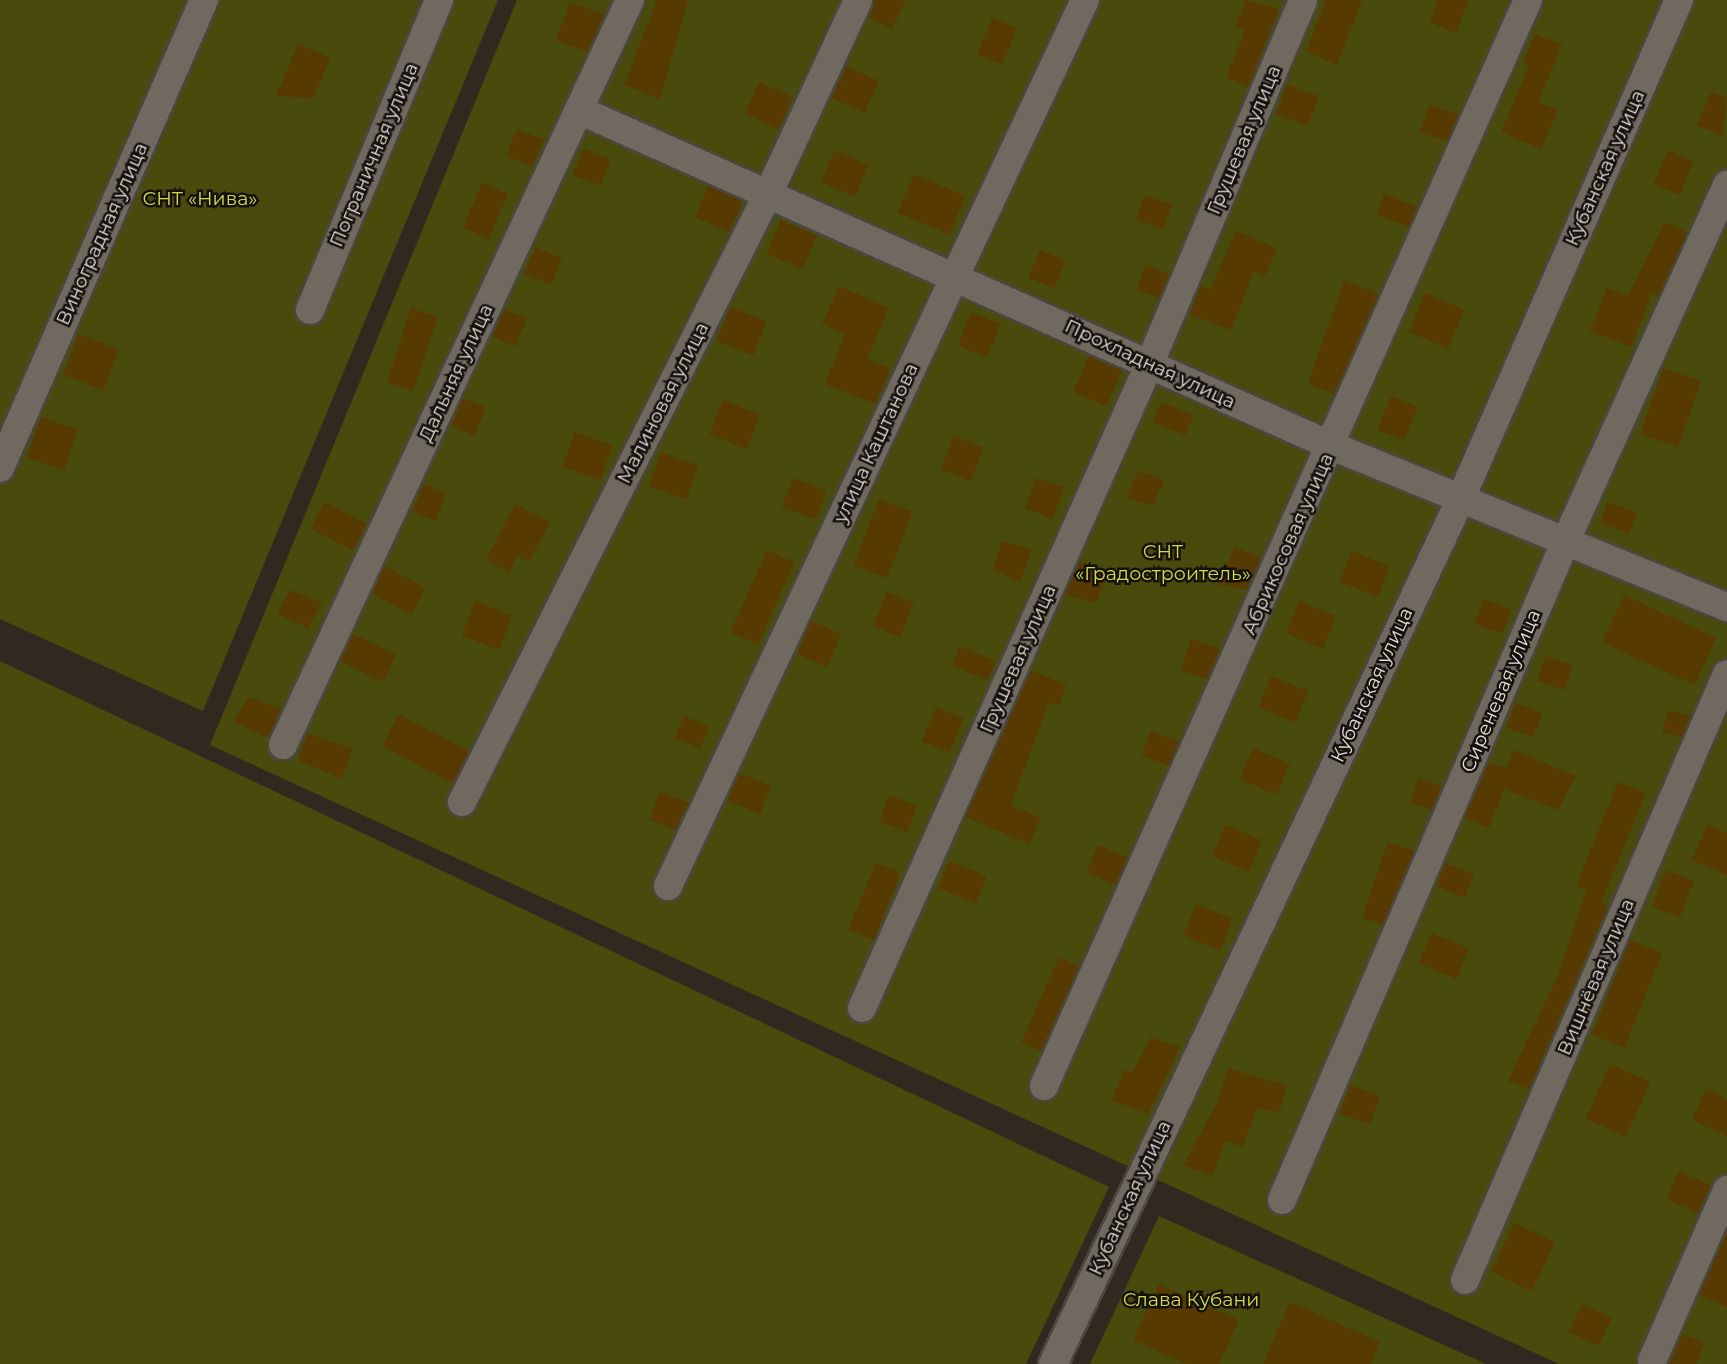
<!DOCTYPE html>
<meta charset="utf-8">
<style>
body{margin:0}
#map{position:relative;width:1727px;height:1364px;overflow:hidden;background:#2f2920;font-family:Montserrat,sans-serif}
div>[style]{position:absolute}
.green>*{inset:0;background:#494b0d}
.building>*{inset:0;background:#563a00;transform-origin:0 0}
.roads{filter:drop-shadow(2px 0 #4b473f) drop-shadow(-2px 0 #4b473f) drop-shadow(0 2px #4b473f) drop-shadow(0 -2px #4b473f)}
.minor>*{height:28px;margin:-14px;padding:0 14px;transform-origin:14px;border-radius:14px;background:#70695f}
span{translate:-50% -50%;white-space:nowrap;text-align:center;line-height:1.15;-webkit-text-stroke:5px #15120e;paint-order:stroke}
.street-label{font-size:19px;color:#e0dcd6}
.park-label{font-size:19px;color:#d2d94d}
</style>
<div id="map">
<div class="green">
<i style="clip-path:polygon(0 0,498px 0,203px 711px,0 619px)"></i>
<i style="clip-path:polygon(517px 0,1727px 0,1727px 1364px,1559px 1364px,210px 745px)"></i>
<i style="clip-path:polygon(0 661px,1109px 1187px,1026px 1364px,0 1364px)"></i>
<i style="clip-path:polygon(1159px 1216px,1486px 1364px,1090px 1364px)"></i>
</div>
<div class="building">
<i style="clip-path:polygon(657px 0,688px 0,660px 99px,624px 85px)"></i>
<i style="clip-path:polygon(875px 0,906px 0,892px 29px,868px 18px)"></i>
<i style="clip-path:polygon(1246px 0,1279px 9px,1248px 87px,1226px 77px,1245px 31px,1235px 28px)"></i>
<i style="clip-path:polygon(1326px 0,1362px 0,1337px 65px,1306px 52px)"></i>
<i style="clip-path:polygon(1438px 0,1469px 0,1456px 33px,1429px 22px)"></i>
<i style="left:570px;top:2px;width:37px;height:41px;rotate:20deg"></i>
<i style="left:992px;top:18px;width:27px;height:39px;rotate:22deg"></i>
<i style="clip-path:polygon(1535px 34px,1562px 45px,1538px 102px,1558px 110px,1541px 149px,1501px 132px,1529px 66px,1523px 63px)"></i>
<i style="clip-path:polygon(298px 44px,331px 58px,313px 98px,276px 96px)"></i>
<i style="left:846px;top:66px;width:36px;height:35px;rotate:24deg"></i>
<i style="left:759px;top:82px;width:37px;height:35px;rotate:24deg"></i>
<i style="left:1287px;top:84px;width:34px;height:32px;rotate:21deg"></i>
<i style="clip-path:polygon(1711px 92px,1727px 98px,1723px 136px,1697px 125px)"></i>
<i style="left:1429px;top:105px;width:32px;height:29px;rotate:18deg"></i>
<i style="left:517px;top:129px;width:29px;height:29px;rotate:22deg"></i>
<i style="left:583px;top:148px;width:30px;height:29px;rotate:21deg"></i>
<i style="left:835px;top:150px;width:37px;height:35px;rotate:24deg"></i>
<i style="left:1668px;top:150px;width:28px;height:37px;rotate:23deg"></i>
<i style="left:914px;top:174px;width:56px;height:42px;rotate:23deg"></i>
<i style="left:482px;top:183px;width:28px;height:49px;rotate:23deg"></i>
<i style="left:708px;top:186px;width:38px;height:34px;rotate:23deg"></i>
<i style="left:1384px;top:194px;width:36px;height:22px;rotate:21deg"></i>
<i style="left:1145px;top:195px;width:29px;height:26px;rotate:20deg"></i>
<i style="left:781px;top:220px;width:39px;height:37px;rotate:23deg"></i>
<i style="clip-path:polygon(1665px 222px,1688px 232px,1659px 296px,1652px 293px,1631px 347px,1590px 331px,1607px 288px,1628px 296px)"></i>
<i style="clip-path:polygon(1236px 231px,1277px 248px,1265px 276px,1254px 271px,1231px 330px,1190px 315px,1200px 286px,1210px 290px)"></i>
<i style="left:535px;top:247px;width:29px;height:29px;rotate:22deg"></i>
<i style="left:1040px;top:250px;width:28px;height:30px;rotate:23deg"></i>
<i style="left:1146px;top:265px;width:25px;height:26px;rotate:21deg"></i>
<i style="clip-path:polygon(1344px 280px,1379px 294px,1334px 394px,1308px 384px)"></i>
<i style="clip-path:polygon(839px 286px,889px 308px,867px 359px,890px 368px,876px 404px,825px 384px,845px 334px,822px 324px)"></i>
<i style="left:1425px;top:293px;width:43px;height:42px;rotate:23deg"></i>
<i style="left:730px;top:307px;width:39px;height:37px;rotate:21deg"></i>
<i style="left:411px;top:308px;width:28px;height:78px;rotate:18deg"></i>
<i style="left:504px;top:309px;width:25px;height:30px;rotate:23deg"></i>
<i style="left:971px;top:312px;width:32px;height:36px;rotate:22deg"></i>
<i style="left:79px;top:334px;width:43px;height:44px;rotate:21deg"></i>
<i style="left:1089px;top:356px;width:36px;height:39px;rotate:24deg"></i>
<i style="left:1663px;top:368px;width:40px;height:70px;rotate:19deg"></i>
<i style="left:1391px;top:396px;width:29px;height:36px;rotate:22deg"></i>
<i style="left:463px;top:398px;width:25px;height:30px;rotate:23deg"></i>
<i style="left:723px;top:400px;width:40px;height:37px;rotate:22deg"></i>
<i style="left:1161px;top:402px;width:35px;height:22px;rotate:22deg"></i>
<i style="left:41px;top:417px;width:39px;height:43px;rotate:19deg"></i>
<i style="left:575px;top:432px;width:40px;height:37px;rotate:20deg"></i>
<i style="left:954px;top:436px;width:32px;height:36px;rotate:22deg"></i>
<i style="left:661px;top:452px;width:40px;height:36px;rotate:20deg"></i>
<i style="clip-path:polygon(1138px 471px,1164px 480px,1153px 506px,1126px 498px)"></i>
<i style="left:793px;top:478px;width:36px;height:31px;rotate:21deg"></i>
<i style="clip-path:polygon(1035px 478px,1065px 487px,1052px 519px,1025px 508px)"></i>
<i style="left:423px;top:484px;width:25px;height:30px;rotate:21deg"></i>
<i style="left:879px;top:499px;width:36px;height:71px;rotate:21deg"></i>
<i style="left:324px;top:502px;width:48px;height:30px;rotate:27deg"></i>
<i style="left:1608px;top:502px;width:31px;height:22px;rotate:21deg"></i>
<i style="clip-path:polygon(515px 504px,550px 522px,529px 562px,517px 556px,509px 572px,486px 560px)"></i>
<i style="clip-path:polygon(1002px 541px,1032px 549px,1020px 582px,993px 570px)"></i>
<i style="clip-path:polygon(1235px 547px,1261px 558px,1247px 590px,1218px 585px)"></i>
<i style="left:767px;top:550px;width:30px;height:90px;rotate:24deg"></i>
<i style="left:1352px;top:551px;width:41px;height:33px;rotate:22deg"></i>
<i style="clip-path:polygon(1079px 562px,1110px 570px,1095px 603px,1065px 594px)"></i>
<i style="left:384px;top:566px;width:47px;height:30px;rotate:28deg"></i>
<i style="clip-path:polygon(290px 590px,322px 603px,308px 628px,277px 614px)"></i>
<i style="left:887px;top:592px;width:29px;height:37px;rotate:22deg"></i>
<i style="left:1624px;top:595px;width:102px;height:52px;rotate:25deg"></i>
<i style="left:1483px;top:599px;width:30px;height:26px;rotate:20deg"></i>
<i style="left:475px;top:601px;width:40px;height:37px;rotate:21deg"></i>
<i style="left:1299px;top:601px;width:40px;height:35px;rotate:22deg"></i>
<i style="left:811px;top:621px;width:33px;height:36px;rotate:23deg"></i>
<i style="left:353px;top:634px;width:48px;height:30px;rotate:26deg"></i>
<i style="left:1191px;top:639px;width:32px;height:33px;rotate:18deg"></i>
<i style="left:960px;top:646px;width:39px;height:21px;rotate:23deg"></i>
<i style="left:1546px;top:656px;width:29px;height:26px;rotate:20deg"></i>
<i style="clip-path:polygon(1031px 670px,1066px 685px,1059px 706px,1049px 702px,1011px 805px,1041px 818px,1029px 844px,965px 817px)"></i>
<i style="left:1271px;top:676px;width:40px;height:34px;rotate:22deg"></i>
<i style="clip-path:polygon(249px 697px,281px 709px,268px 738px,234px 722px)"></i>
<i style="left:1515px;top:703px;width:29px;height:26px;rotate:20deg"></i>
<i style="left:936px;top:707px;width:30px;height:37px;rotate:23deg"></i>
<i style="clip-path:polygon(1669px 710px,1691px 716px,1682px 737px,1662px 732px)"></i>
<i style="left:399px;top:714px;width:80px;height:36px;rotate:28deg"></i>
<i style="left:684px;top:716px;width:28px;height:24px;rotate:23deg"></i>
<i style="left:1151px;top:731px;width:30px;height:26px;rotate:21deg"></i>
<i style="clip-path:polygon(307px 733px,353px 749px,341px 779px,298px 760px)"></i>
<i style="left:1253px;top:748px;width:40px;height:34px;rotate:23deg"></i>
<i style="clip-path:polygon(1514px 750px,1576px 776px,1558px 810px,1504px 789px,1489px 828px,1464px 818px,1489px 762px,1506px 768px)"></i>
<i style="left:739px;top:773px;width:35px;height:30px;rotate:22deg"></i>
<i style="left:1418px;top:778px;width:25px;height:26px;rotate:18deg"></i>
<i style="clip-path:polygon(1618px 782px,1646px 793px,1601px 903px,1608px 906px,1529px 1089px,1508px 1081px,1558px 975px,1586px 890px,1576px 886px)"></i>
<i style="left:660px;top:792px;width:31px;height:30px;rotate:21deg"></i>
<i style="left:889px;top:795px;width:30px;height:28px;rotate:21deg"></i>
<i style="left:1225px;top:825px;width:40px;height:34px;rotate:22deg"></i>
<i style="clip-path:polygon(1707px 825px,1727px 833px,1727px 875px,1692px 860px)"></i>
<i style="left:1388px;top:842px;width:28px;height:80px;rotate:19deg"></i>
<i style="left:1098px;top:845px;width:33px;height:30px;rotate:23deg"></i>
<i style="left:949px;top:861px;width:41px;height:29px;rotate:22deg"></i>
<i style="clip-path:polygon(876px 863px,898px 871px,898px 880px,874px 940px,848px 930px)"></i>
<i style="left:1445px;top:863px;width:31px;height:25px;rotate:21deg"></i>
<i style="left:1666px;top:870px;width:30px;height:39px;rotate:21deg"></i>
<i style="left:1196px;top:904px;width:40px;height:34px;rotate:22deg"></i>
<i style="left:1431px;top:933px;width:41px;height:33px;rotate:22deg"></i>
<i style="left:1630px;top:940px;width:35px;height:102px;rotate:22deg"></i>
<i style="left:1059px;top:957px;width:22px;height:93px;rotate:24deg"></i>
<i style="clip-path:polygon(1151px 1037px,1180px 1047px,1148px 1114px,1112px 1100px,1124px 1070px,1132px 1073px)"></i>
<i style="left:1610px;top:1064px;width:44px;height:60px;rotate:24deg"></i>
<i style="clip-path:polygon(1228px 1068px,1287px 1086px,1279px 1113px,1258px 1107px,1242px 1147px,1226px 1141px,1212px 1176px,1183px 1165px,1217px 1103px)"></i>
<i style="left:1350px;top:1085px;width:32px;height:30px;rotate:20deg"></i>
<i style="clip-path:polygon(1706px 1089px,1727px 1099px,1727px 1136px,1692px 1120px)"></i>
<i style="left:1679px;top:1171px;width:35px;height:31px;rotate:24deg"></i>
<i style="left:1514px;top:1223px;width:45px;height:54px;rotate:25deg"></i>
<i style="clip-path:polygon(1727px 1231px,1727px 1307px,1699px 1295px)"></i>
<i style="clip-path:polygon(1159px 1284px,1239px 1320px,1219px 1364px,1186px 1364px,1133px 1340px)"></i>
<i style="clip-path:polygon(1290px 1302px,1380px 1342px,1371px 1364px,1263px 1364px)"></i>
<i style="left:1582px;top:1304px;width:33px;height:31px;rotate:25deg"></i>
<i style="clip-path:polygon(1682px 1334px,1705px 1343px,1696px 1364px,1669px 1364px)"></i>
</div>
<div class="roads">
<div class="minor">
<i style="left:579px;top:110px;width:825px;rotate:24.05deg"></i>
<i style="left:1332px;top:446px;width:427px;rotate:22.2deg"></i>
<i style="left:310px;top:310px;width:336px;rotate:-67.4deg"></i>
<i style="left:0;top:468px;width:511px;rotate:-66.45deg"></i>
<i style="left:283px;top:745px;width:822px;rotate:-65.03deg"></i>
<i style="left:462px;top:802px;width:685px;rotate:-63.29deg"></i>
<i style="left:770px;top:190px;width:209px;rotate:-65.1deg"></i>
<i style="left:668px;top:886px;width:979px;rotate:-64.8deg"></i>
<i style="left:862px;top:1008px;width:704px;rotate:-65.95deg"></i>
<i style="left:1149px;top:365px;width:396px;rotate:-67.1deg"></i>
<i style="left:1044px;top:1086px;width:1189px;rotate:-65.98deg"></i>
<i style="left:1282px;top:1200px;width:721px;rotate:-66.71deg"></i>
<i style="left:1567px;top:538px;width:388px;rotate:-65.6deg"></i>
<i style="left:1465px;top:1280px;width:660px;rotate:-66.62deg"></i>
<i style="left:1652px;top:1361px;width:187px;rotate:-66.3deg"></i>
<i style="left:1053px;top:1364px;width:957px;rotate:-64.77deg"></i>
<i style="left:1461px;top:498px;width:544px;rotate:-66.36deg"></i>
</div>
</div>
<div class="street-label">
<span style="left:1244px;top:140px;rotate:-67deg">Грушевая улица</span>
<span style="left:374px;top:155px;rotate:-67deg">Пограничная улица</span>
<span style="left:1605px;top:168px;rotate:-66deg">Кубанская улица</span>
<span style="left:102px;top:234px;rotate:-66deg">Виноградная улица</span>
<span style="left:1150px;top:364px;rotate:25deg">Прохладная улица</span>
<span style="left:456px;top:373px;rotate:-65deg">Дальняя улица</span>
<span style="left:663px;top:403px;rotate:-63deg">Малиновая улица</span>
<span style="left:876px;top:443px;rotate:-65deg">улица Каштанова</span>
<span style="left:1288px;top:544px;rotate:-66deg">Абрикосовая улица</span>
<span style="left:1018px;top:659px;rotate:-66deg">Грушевая улица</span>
<span style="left:1372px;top:685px;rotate:-65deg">Кубанская улица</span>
<span style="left:1501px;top:691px;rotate:-67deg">Сиреневая улица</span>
<span style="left:1596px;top:977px;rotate:-67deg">Вишнёвая улица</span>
<span style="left:1130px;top:1198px;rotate:-65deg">Кубанская улица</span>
</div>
<div class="park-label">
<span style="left:200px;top:199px">СНТ «Нива»</span>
<span style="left:1163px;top:563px">СНТ<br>«Градостроитель»</span>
<span style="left:1191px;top:1300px">Слава Кубани</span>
</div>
</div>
